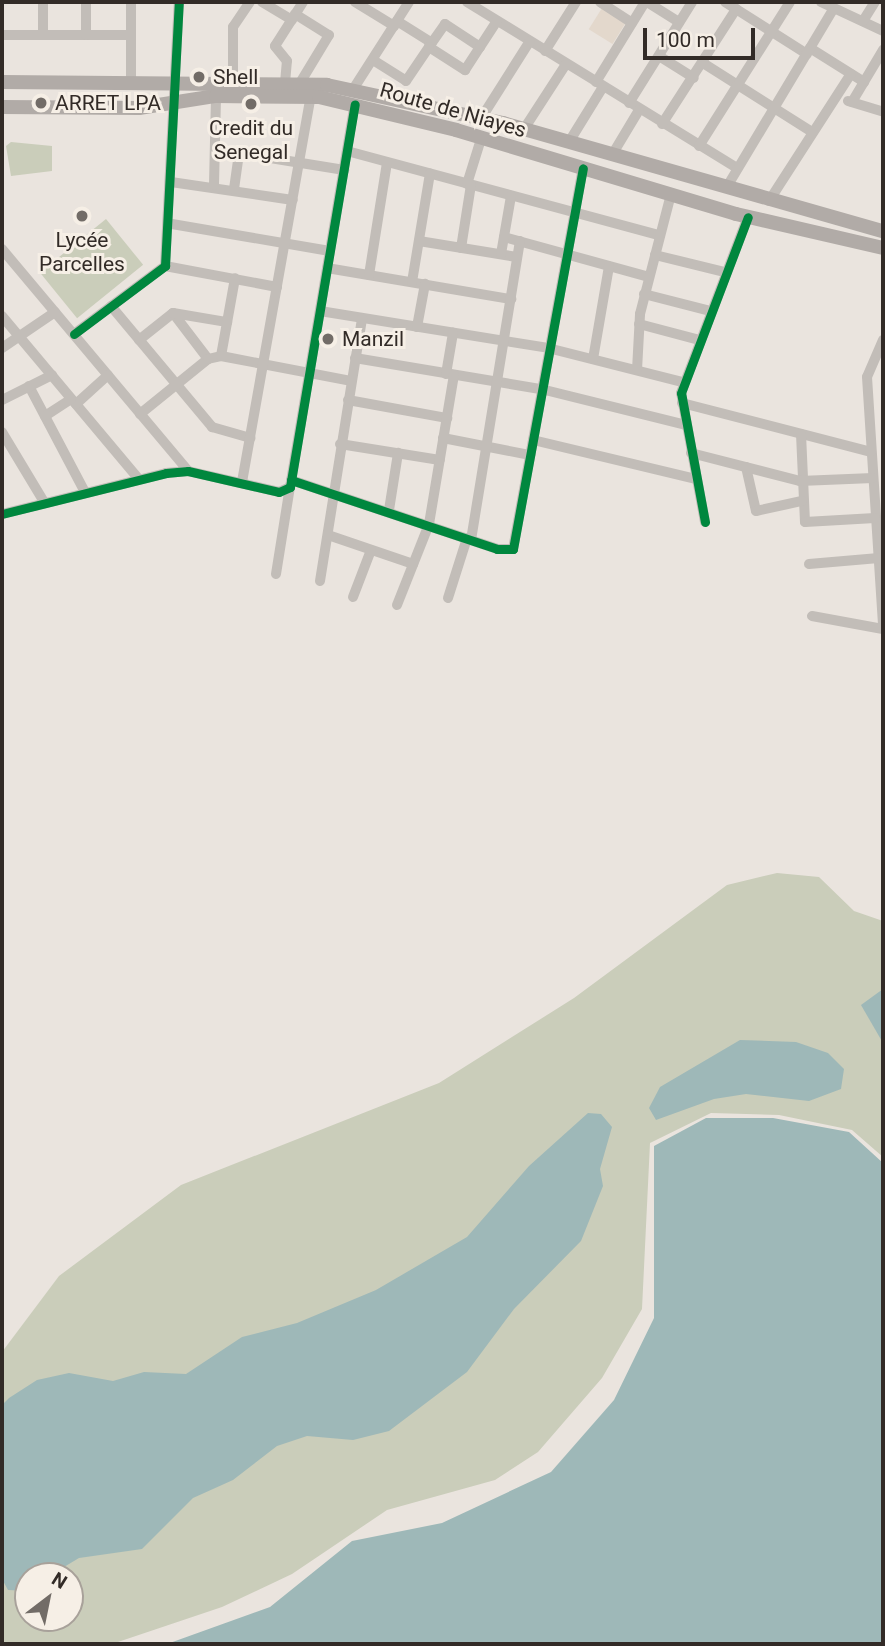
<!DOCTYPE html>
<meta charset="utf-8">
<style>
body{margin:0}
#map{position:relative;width:885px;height:1646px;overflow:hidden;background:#eae4de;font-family:Roboto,sans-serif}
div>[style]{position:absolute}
.green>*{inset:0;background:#cacdba;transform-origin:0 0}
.plaza>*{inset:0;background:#e3d8cc;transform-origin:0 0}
.water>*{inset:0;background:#9eb8b8}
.minor>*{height:10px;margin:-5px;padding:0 5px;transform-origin:5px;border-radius:5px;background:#c2bdb8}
.major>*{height:14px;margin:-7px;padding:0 7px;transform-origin:7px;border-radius:7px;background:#b1aba7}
.cycleway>*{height:9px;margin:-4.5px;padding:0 4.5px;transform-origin:4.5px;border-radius:4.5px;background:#00873e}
.dots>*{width:19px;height:19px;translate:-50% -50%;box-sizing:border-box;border:4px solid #f6efe6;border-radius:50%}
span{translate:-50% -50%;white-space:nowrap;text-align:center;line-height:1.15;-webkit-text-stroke:6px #f6efe6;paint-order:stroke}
.poi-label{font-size:21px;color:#322b27}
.left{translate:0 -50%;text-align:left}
.street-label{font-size:21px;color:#322b27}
.frame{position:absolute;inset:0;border:4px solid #322b27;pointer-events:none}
.north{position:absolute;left:14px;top:1562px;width:70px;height:70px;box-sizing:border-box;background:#f6efe6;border:2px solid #a8a19a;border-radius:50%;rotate:32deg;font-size:19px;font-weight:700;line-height:28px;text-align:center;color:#322b27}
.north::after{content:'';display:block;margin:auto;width:24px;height:32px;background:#726c67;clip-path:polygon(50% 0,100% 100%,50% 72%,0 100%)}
.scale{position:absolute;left:643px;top:28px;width:112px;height:32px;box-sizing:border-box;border:4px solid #322b27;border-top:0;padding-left:9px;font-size:21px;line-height:24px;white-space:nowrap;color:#322b27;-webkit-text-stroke:5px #f6efe6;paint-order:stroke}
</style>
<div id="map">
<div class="green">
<i style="clip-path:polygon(11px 142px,52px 146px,52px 171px,11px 176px,6px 146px)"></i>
<i style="left:106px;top:219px;width:59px;height:85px;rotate:51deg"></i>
<i style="clip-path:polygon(evenodd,777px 873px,819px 877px,854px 911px,883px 921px,883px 1157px,852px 1130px,779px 1115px,711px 1113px,650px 1143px,642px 1309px,602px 1378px,538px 1452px,495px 1480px,387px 1510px,292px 1574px,222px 1607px,112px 1644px,2px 1644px,2px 1352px,59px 1276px,181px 1185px,439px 1083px,574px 998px,727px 885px,777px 873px,28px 1576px,70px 1576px,70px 1618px,28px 1618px,28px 1576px)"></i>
</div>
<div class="plaza">
<i style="left:602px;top:8px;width:28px;height:25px;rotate:32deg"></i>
</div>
<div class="water">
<i style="clip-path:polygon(883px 989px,883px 1043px,861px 1005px)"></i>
<i style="clip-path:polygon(740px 1040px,796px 1042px,828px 1053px,844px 1069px,841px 1089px,809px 1101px,746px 1094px,714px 1099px,656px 1120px,649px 1108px,660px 1087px)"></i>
<i style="clip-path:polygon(588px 1113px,601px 1114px,612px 1127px,600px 1169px,603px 1186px,581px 1241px,514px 1309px,467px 1372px,389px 1431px,353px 1440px,307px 1436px,277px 1446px,233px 1480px,193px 1498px,142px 1549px,79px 1558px,49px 1576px,28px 1576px,28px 1591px,8px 1590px,2px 1579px,2px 1405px,9px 1398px,37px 1380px,69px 1373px,113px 1381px,144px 1372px,186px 1374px,242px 1337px,297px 1323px,376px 1290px,467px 1237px,529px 1166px)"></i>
<i style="clip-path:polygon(706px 1118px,773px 1118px,849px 1132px,883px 1163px,883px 1644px,167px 1644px,270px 1607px,352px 1541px,442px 1523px,551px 1472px,614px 1400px,654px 1318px,654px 1146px)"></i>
</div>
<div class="minor">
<i style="left:262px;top:2px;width:35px;rotate:31deg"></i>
<i style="left:355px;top:2px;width:46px;rotate:31.6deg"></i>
<i style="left:467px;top:2px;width:317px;rotate:31.6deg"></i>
<i style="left:600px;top:2px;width:38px;rotate:33deg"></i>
<i style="left:647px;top:2px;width:38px;rotate:32deg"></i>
<i style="left:725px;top:2px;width:97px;rotate:32.4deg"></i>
<i style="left:821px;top:2px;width:68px;rotate:25.1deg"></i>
<i style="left:295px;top:14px;width:40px;rotate:32deg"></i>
<i style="left:329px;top:35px;width:56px;rotate:121.1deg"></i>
<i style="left:397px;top:21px;width:41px;rotate:32.2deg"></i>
<i style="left:863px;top:21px;width:22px;rotate:-58deg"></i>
<i style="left:43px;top:34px;width:32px;rotate:-90deg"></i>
<i style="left:2px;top:35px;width:129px"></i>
<i style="left:86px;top:35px;width:33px;rotate:-90deg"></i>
<i style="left:480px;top:47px;width:42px;rotate:-146.7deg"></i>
<i style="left:445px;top:24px;width:28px;rotate:125deg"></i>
<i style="left:429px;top:47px;width:43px;rotate:32.6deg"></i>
<i style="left:465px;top:70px;width:27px;rotate:-57deg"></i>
<i style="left:480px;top:47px;width:31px;rotate:-57deg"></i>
<i style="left:810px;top:48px;width:64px;rotate:32.2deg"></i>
<i style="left:545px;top:51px;width:58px;rotate:-57.7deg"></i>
<i style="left:659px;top:56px;width:41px;rotate:32.2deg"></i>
<i style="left:373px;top:60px;width:39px;rotate:32deg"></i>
<i style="left:406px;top:81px;width:41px;rotate:-55.9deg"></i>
<i style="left:703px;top:63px;width:129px;rotate:32.3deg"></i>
<i style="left:131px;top:82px;width:80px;rotate:-90deg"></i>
<i style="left:596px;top:82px;width:94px;rotate:-58.5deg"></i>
<i style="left:233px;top:83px;width:56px;rotate:-90deg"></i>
<i style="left:233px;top:27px;width:30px;rotate:-56deg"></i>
<i style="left:285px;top:83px;width:22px;rotate:-85deg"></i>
<i style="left:287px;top:61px;width:19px;rotate:-129deg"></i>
<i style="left:275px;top:46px;width:52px;rotate:-57.5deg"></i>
<i style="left:352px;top:91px;width:106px;rotate:-57.4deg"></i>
<i style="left:848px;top:101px;width:37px;rotate:17deg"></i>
<i style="left:852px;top:102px;width:61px;rotate:-59.2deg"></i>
<i style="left:629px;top:103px;width:119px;rotate:-58deg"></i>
<i style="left:480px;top:120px;width:93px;rotate:-57.7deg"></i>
<i style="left:662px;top:124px;width:137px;rotate:-57.2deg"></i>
<i style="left:524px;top:129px;width:77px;rotate:-57.1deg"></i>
<i style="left:569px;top:142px;width:65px;rotate:-58.3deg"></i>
<i style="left:699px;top:146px;width:170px;rotate:-57.7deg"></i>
<i style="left:215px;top:149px;width:131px;rotate:9.2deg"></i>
<i style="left:347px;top:151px;width:323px;rotate:15.1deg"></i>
<i style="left:612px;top:155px;width:52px;rotate:-59deg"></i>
<i style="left:171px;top:182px;width:123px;rotate:8.4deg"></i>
<i style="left:467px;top:184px;width:47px;rotate:-72.7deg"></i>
<i style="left:214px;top:185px;width:89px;rotate:-88.7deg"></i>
<i style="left:728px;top:185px;width:206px;rotate:-59.1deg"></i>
<i style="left:234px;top:189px;width:36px;rotate:-82deg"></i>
<i style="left:769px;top:201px;width:151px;rotate:-57.2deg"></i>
<i style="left:172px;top:224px;width:160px;rotate:9.7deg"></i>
<i style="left:504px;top:237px;width:150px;rotate:15.4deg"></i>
<i style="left:419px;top:241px;width:99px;rotate:9.3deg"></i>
<i style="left:461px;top:248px;width:64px;rotate:-81deg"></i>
<i style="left:2px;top:249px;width:290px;rotate:50deg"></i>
<i style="left:501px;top:254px;width:59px;rotate:-80.2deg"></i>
<i style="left:655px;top:255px;width:72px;rotate:13.7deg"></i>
<i style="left:165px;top:266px;width:114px;rotate:10.6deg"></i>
<i style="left:327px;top:268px;width:187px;rotate:9.6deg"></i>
<i style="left:369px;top:275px;width:114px;rotate:-80.9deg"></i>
<i style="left:412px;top:282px;width:110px;rotate:-80.6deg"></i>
<i style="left:644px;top:294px;width:68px;rotate:14.4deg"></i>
<i style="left:111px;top:306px;width:158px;rotate:50.1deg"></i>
<i style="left:212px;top:427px;width:40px;rotate:16deg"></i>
<i style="left:320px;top:311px;width:231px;rotate:9.2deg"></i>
<i style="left:548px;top:348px;width:138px;rotate:14.2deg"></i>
<i style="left:173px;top:313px;width:58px;rotate:52.7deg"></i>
<i style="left:2px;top:316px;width:213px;rotate:50deg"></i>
<i style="left:639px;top:324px;width:62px;rotate:14.9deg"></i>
<i style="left:417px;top:327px;width:44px;rotate:-79.5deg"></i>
<i style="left:74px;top:334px;width:114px;rotate:-36.8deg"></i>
<i style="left:165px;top:266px;width:264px;rotate:-87deg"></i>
<i style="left:139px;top:340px;width:43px;rotate:-38.5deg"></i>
<i style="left:173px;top:313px;width:55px;rotate:9.5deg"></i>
<i style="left:883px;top:340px;width:40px;rotate:113.4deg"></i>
<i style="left:867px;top:377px;width:247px;rotate:86.3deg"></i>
<i style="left:2px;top:348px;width:64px;rotate:-34.2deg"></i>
<i style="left:221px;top:356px;width:79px;rotate:-79.8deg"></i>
<i style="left:355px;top:358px;width:189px;rotate:9.5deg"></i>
<i style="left:541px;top:389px;width:149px;rotate:13.9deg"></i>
<i style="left:593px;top:359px;width:94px;rotate:-80.2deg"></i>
<i style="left:637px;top:370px;width:56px;rotate:-86.9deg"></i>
<i style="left:640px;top:314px;width:124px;rotate:-75.5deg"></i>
<i style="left:446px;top:374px;width:42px;rotate:-80.3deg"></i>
<i style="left:29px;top:386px;width:120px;rotate:62.2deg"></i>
<i style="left:2px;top:400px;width:56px;rotate:-26.6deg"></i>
<i style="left:348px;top:400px;width:101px;rotate:10.3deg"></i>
<i style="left:682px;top:403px;width:195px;rotate:14.5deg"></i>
<i style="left:76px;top:404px;width:43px;rotate:-42.2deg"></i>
<i style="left:140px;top:414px;width:87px;rotate:-39deg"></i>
<i style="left:208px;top:359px;width:13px;rotate:-13deg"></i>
<i style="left:221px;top:356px;width:132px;rotate:10.9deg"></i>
<i style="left:45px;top:416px;width:31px;rotate:-33deg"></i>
<i style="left:2px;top:432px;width:82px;rotate:59deg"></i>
<i style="left:801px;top:434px;width:88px;rotate:87.4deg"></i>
<i style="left:805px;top:522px;width:70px;rotate:-3.3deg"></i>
<i style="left:443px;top:438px;width:89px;rotate:11.1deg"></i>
<i style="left:533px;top:440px;width:167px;rotate:13.5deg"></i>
<i style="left:340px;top:444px;width:101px;rotate:9.1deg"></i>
<i style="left:691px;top:453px;width:113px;rotate:14.4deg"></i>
<i style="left:800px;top:481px;width:73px;rotate:-2.4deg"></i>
<i style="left:746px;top:467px;width:45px;rotate:77.2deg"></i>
<i style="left:756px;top:511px;width:47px;rotate:-12.3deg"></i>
<i style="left:291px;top:480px;width:217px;rotate:18.5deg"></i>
<i style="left:497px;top:549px;width:16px"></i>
<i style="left:513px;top:549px;width:387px;rotate:-79.6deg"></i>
<i style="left:242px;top:482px;width:392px;rotate:-79.9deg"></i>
<i style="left:389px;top:510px;width:58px;rotate:-81deg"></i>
<i style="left:2px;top:514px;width:169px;rotate:-14deg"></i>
<i style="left:166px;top:473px;width:22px;rotate:-5deg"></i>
<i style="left:188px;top:471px;width:93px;rotate:13deg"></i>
<i style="left:279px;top:492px;width:12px;rotate:-24deg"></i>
<i style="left:290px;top:487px;width:388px;rotate:-80.4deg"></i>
<i style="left:705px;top:522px;width:131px;rotate:-100.5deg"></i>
<i style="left:681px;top:393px;width:188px;rotate:-69.2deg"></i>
<i style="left:328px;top:535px;width:90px;rotate:18.8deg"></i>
<i style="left:471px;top:540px;width:303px;rotate:-80.7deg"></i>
<i style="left:809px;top:564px;width:70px;rotate:-4.9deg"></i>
<i style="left:276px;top:574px;width:88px;rotate:-80.9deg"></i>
<i style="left:320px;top:581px;width:266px;rotate:-80.9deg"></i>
<i style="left:353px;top:597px;width:50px;rotate:-69deg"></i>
<i style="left:448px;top:598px;width:63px;rotate:-72.4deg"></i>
<i style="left:397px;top:605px;width:87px;rotate:-68.4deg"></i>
<i style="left:429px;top:524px;width:151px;rotate:-80.5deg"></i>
<i style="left:812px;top:616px;width:72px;rotate:10.4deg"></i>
</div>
<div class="major">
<i style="left:2px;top:82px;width:325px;rotate:0.5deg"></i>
<i style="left:327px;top:85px;width:180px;rotate:12.2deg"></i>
<i style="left:503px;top:123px;width:395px;rotate:15.9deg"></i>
<i style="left:2px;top:107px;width:137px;rotate:0.4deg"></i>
<i style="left:139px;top:108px;width:78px;rotate:-8.9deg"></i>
<i style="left:216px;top:96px;width:103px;rotate:0.6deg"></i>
<i style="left:319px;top:97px;width:141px;rotate:13.5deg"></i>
<i style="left:456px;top:130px;width:292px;rotate:16.7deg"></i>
<i style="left:736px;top:214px;width:151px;rotate:13deg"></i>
</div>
<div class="cycleway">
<i style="left:74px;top:334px;width:114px;rotate:-36.8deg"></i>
<i style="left:165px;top:266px;width:264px;rotate:-87deg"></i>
<i style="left:291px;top:480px;width:217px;rotate:18.5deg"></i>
<i style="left:497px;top:549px;width:16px"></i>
<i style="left:513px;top:549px;width:387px;rotate:-79.6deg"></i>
<i style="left:2px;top:514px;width:169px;rotate:-14deg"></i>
<i style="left:166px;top:473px;width:22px;rotate:-5deg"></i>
<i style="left:188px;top:471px;width:93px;rotate:13deg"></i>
<i style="left:279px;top:492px;width:12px;rotate:-24deg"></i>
<i style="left:290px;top:487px;width:388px;rotate:-80.4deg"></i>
<i style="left:705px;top:522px;width:131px;rotate:-100.5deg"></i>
<i style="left:681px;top:393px;width:188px;rotate:-69.2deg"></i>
</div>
<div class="dots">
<i style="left:199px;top:77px;background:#726c67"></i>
<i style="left:41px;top:103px;background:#726c67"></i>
<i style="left:251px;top:104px;background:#726c67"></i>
<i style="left:82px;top:216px;background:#726c67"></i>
<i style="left:328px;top:339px;background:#726c67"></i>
</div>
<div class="poi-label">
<span class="left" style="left:213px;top:77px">Shell</span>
<span class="left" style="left:55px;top:103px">ARRET LPA</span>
<span style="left:251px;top:140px">Credit du<br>Senegal</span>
<span style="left:82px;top:252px">Lycée<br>Parcelles</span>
<span class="left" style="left:342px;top:339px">Manzil</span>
</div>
<div class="street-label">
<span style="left:453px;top:110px;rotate:16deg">Route de Niayes</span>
</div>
<div class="frame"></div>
<div class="north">N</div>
<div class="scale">100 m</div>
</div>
